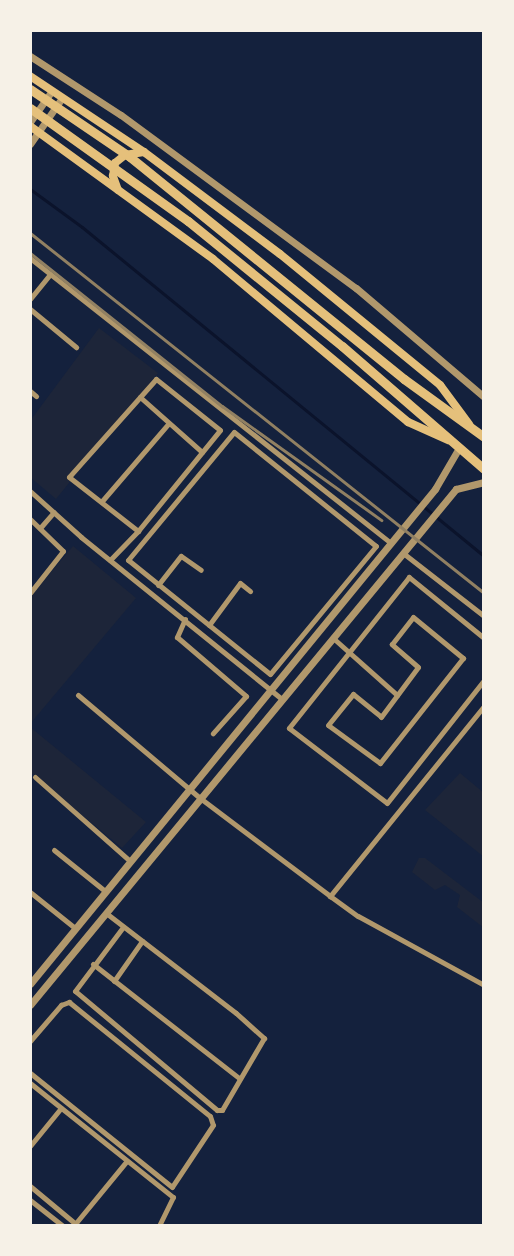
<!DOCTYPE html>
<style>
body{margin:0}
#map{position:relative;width:514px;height:1256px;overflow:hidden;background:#14213d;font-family:Roboto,sans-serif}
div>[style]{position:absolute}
.green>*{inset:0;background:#1d2539}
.stream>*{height:3px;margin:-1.5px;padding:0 1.5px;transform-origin:1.5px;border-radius:1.5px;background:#0b132b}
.minor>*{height:5px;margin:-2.5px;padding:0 2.5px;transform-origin:2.5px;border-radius:2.5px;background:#b1986c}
.tertiary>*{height:7px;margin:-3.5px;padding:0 3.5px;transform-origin:3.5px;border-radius:3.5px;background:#b1986c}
.primary>*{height:8px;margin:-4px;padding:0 4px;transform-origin:4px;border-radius:4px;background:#e5c07b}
.trunk>*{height:9px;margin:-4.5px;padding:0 4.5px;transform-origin:4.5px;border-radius:4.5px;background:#e5c07b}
.rail>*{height:3px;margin:-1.5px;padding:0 1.5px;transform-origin:1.5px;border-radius:1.5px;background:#918062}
span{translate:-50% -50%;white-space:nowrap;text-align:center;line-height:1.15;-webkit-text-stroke:6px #f6f1e7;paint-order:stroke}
.frame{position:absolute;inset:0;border:32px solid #f6f1e7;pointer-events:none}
</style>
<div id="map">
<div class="green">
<i style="clip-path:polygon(99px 328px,158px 373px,56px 499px,30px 477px,30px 421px)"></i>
<i style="clip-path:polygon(73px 546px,136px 598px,30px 724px,30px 597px)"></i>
<i style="clip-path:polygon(30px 727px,146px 822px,122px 848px,30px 772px)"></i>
<i style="clip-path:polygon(460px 773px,484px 793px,484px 857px,425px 810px)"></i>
<i style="clip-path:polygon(419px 858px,425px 858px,484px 903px,484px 928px,457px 907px,460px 895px,445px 885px,435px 890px,412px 872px)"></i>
</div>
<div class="stream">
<i style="left:30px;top:189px;width:64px;rotate:36.2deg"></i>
<i style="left:82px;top:227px;width:519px;rotate:39.3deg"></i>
</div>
<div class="minor">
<i style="left:30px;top:258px;width:460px;rotate:38.3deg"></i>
<i style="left:30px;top:299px;width:32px;rotate:-51deg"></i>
<i style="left:30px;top:309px;width:60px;rotate:39.6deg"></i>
<i style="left:30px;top:391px;width:8px;rotate:40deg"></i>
<i style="left:140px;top:397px;width:83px;rotate:41.6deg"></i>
<i style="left:234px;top:432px;width:182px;rotate:38.8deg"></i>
<i style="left:376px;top:546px;width:166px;rotate:129.6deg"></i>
<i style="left:270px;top:674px;width:182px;rotate:-141.2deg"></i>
<i style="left:128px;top:560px;width:166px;rotate:-50.4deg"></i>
<i style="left:30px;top:491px;width:69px;rotate:42deg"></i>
<i style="left:81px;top:537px;width:258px;rotate:38.9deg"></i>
<i style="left:102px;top:501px;width:101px;rotate:-49.4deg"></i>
<i style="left:30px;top:519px;width:46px;rotate:44.1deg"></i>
<i style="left:63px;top:551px;width:53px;rotate:128.2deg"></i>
<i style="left:40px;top:528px;width:21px;rotate:-49deg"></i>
<i style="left:403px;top:553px;width:103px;rotate:37.9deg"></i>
<i style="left:110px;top:560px;width:40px;rotate:-46deg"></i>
<i style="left:138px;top:531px;width:130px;rotate:-50.9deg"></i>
<i style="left:220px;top:430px;width:82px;rotate:-141.4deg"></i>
<i style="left:156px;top:379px;width:131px;rotate:131.6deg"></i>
<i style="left:69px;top:477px;width:88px;rotate:38deg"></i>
<i style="left:158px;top:585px;width:37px;rotate:-52deg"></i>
<i style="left:181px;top:556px;width:24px;rotate:35deg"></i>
<i style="left:413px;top:617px;width:65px;rotate:39.4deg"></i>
<i style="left:463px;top:658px;width:134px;rotate:128.3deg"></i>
<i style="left:380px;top:763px;width:64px;rotate:-143.8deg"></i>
<i style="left:328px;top:725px;width:40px;rotate:-51deg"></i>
<i style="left:353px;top:694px;width:36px;rotate:39deg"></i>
<i style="left:381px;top:717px;width:62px;rotate:-53.5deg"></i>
<i style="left:418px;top:667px;width:35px;rotate:-139deg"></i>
<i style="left:392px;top:644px;width:34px;rotate:-52deg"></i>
<i style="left:185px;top:619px;width:20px;rotate:114deg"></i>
<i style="left:177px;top:637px;width:91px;rotate:40.5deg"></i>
<i style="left:246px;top:696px;width:50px;rotate:131.7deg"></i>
<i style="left:209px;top:625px;width:52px;rotate:-53.6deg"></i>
<i style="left:240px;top:583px;width:13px;rotate:39deg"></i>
<i style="left:333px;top:638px;width:86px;rotate:41.7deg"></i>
<i style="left:484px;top:638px;width:97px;rotate:-140.9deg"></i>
<i style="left:409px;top:577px;width:193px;rotate:128.5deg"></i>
<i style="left:289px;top:728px;width:123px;rotate:37.4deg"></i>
<i style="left:387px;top:803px;width:157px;rotate:-51.7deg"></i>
<i style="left:78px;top:695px;width:160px;rotate:40.2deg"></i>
<i style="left:200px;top:798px;width:163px;rotate:37deg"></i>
<i style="left:484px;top:706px;width:245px;rotate:129deg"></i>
<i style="left:330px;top:896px;width:34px;rotate:36deg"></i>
<i style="left:358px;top:916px;width:144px;rotate:28.7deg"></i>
<i style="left:35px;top:777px;width:127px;rotate:41.5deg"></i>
<i style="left:54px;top:850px;width:65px;rotate:38.8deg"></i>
<i style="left:30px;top:892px;width:58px;rotate:38.7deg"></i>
<i style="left:106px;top:913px;width:164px;rotate:37.6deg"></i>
<i style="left:236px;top:1013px;width:38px;rotate:42deg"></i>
<i style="left:264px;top:1038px;width:83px;rotate:120.3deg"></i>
<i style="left:222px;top:1110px;width:5px;rotate:180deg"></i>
<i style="left:217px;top:1110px;width:185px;rotate:-140deg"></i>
<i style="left:75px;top:991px;width:80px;rotate:-53.1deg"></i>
<i style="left:93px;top:964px;width:185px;rotate:38deg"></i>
<i style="left:114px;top:981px;width:49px;rotate:-55deg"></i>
<i style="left:30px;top:1041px;width:48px;rotate:-49.3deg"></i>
<i style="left:61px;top:1005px;width:9px;rotate:-21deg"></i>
<i style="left:69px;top:1002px;width:181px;rotate:39deg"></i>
<i style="left:210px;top:1116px;width:9px;rotate:72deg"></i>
<i style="left:213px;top:1125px;width:74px;rotate:123.5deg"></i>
<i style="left:172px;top:1187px;width:182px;rotate:-141.2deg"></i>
<i style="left:30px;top:1083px;width:183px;rotate:38.6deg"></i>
<i style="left:173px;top:1197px;width:32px;rotate:116deg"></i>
<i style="left:30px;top:1146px;width:49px;rotate:-50.8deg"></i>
<i style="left:30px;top:1186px;width:61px;rotate:39.7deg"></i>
<i style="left:30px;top:1200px;width:42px;rotate:38.2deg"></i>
<i style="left:75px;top:1224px;width:80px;rotate:-50.6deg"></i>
</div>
<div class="tertiary">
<i style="left:30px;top:56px;width:108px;rotate:33deg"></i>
<i style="left:121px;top:115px;width:292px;rotate:36.4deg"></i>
<i style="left:356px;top:288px;width:168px;rotate:40.4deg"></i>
<i style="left:30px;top:122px;width:37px;rotate:-55deg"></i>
<i style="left:30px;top:144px;width:56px;rotate:-55.2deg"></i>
<i style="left:30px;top:984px;width:640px;rotate:-50.71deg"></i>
<i style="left:435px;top:489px;width:48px;rotate:-59.7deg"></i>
<i style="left:30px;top:1005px;width:669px;rotate:-50.46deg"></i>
<i style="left:456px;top:489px;width:29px;rotate:-14deg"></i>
</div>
<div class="primary">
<i style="left:30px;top:76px;width:137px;rotate:33.7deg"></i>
<i style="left:144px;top:152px;width:170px;rotate:36.9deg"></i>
<i style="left:280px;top:254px;width:207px;rotate:39.3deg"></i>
<i style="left:440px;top:385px;width:49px;rotate:53.4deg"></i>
<i style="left:30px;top:126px;width:226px;rotate:36deg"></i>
<i style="left:213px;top:259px;width:254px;rotate:39.9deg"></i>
<i style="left:408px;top:422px;width:44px;rotate:24.2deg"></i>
<i style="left:118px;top:190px;width:15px;rotate:-110deg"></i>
<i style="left:113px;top:176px;width:13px;rotate:-81deg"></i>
<i style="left:115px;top:163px;width:13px;rotate:-39deg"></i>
<i style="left:125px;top:155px;width:19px;rotate:-9deg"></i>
</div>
<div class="trunk">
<i style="left:30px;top:89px;width:121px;rotate:34.2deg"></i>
<i style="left:130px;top:157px;width:353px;rotate:39deg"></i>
<i style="left:404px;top:379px;width:99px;rotate:35.9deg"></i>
<i style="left:30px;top:108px;width:194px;rotate:35.6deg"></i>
<i style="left:188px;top:221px;width:198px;rotate:39.1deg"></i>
<i style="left:342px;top:346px;width:188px;rotate:40.9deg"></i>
</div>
<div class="rail">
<i style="left:30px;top:233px;width:579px;rotate:38.41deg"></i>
<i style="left:30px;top:253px;width:246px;rotate:38.6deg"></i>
<i style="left:222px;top:406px;width:196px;rotate:35.6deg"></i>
</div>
<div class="frame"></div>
</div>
